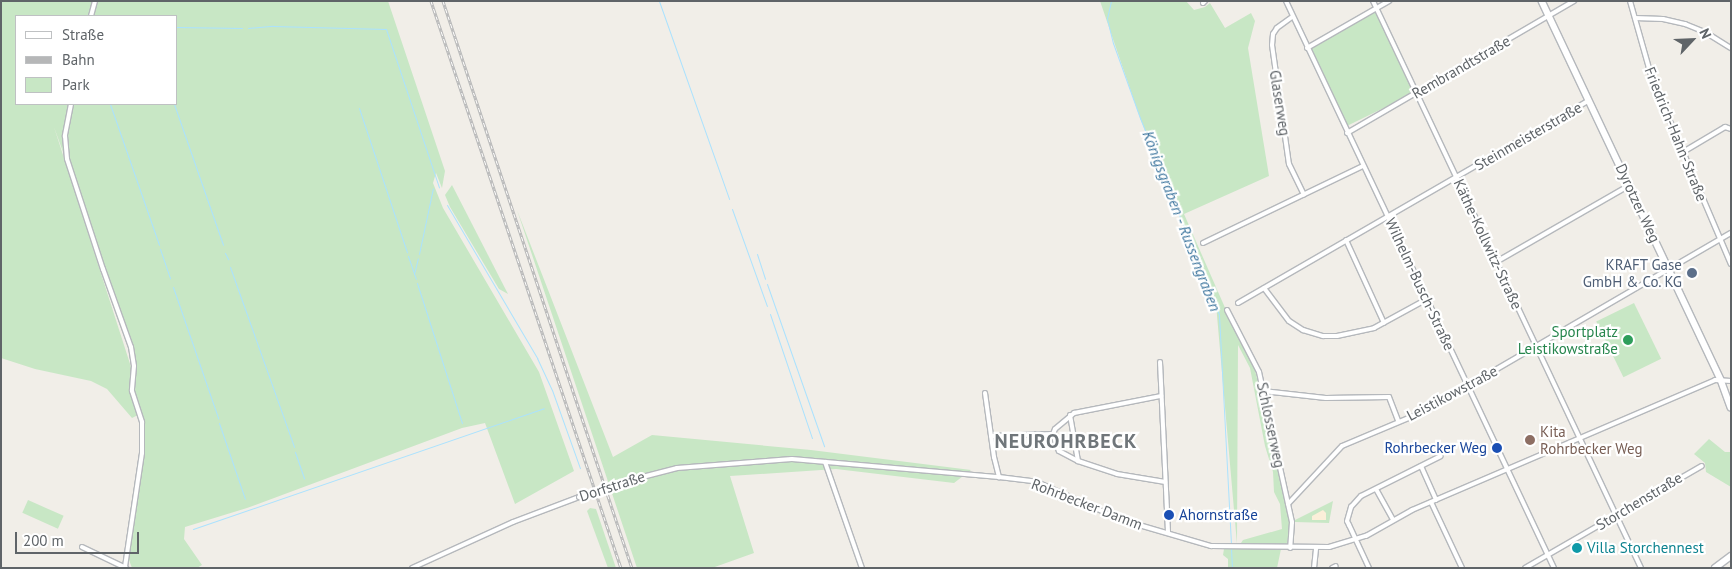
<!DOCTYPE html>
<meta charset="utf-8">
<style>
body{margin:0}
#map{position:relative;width:1732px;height:569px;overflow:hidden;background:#f1eee8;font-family:"PT Sans",sans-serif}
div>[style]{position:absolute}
.green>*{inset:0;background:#c8e7c5;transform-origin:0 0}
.sand>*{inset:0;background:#fbefd9}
.stream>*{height:1px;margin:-0.5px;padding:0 0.5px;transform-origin:0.5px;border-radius:0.5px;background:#abe2fe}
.roads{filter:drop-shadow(1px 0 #b5b8bc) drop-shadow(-1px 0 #b5b8bc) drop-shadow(0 1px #b5b8bc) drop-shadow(0 -1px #b5b8bc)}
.street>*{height:4px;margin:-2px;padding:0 2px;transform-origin:2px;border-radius:2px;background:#fff}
.secondary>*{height:5.5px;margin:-2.75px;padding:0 2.75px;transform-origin:2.75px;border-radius:2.75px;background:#fff}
.rail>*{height:3px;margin-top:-1.5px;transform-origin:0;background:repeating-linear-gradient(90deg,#fff 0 4px,#b6b7b8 0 8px);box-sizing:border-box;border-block:1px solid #b6b7b8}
.bridges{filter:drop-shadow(1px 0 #b5b8bc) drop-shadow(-1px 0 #b5b8bc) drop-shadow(0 1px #b5b8bc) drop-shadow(0 -1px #b5b8bc)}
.street-bridge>*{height:4px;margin:-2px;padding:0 2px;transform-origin:2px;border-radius:2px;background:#fff}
.dots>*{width:14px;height:14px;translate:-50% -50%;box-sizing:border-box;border:2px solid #fff;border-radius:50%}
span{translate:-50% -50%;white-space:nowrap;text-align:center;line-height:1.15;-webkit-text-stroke:4.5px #fff;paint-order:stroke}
.street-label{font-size:15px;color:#5f6468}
.service-label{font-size:15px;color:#4e5e75}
.right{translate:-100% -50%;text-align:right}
.leisure-label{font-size:15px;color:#27864d}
.education-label{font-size:15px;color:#785e54}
.left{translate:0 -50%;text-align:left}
.transit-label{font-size:15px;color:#164399}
.culture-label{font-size:15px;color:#0d838f}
.water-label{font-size:16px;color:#3f779f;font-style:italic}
.district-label{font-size:20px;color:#70767a;font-weight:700;letter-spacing:1px}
.frame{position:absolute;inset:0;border:2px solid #5f6468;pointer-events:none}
.legend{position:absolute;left:15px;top:15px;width:162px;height:90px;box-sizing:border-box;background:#fff;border:1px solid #bfc1c3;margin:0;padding:6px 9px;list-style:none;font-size:15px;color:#5f6468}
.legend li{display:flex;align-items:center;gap:10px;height:25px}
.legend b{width:25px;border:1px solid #bfc1c3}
.north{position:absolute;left:1667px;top:15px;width:50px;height:50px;-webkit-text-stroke:4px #fff;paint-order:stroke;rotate:65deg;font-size:14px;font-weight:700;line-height:20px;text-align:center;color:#5f6468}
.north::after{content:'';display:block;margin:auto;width:18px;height:22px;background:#5f6468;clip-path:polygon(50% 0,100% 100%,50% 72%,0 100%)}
.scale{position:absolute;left:15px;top:532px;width:124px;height:22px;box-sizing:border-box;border:2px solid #5f6468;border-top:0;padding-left:6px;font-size:15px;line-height:18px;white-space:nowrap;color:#5f6468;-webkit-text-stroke:4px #fff;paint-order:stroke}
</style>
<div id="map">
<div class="green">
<i style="clip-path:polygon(evenodd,1px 1px,388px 1px,445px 171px,442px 188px,436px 173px,433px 183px,443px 208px,539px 372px,574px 471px,515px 504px,485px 423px,462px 428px,247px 508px,185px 527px,184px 539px,202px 565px,197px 568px,132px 568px,129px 560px,144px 441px,142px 413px,132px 418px,107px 389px,91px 381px,35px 369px,1px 358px,1px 1px,16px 16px,176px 16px,176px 104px,16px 104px,16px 16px,1px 1px,54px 127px,134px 351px,134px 373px,132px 370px,54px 127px)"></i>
<i style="clip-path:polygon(1100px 1px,1186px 1px,1194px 10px,1205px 7px,1210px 3px,1225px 28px,1251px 13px,1255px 21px,1248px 48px,1269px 176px,1184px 214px,1226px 310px,1255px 370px,1291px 522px,1286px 547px,1281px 549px,1277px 568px,1228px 568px,1228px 559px,1223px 555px,1224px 549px,1237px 549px,1243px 540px,1282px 529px,1280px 504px,1274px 492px,1273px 472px,1265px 446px,1250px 368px,1238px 345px,1237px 544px,1216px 304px,1140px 118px)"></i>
<i style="left:1375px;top:11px;width:91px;height:78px;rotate:64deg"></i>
<i style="clip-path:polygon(452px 185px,508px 294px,499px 289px,450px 207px,445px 195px)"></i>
<i style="clip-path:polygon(517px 210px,613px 457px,652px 435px,811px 450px,971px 470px,954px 483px,836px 469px,730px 476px,754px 553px,712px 568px,637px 568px)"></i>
<i style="left:1634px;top:303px;width:62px;height:42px;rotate:64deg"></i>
<i style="clip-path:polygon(1709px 439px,1725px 452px,1731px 452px,1731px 487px,1706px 472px,1705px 463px,1694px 454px)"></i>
<i style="left:28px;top:500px;width:39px;height:14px;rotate:24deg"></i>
<i style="clip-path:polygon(1333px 501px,1329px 523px,1295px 522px,1295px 520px)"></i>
<i style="clip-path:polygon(590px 508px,596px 509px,616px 568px,608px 568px,587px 511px)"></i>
</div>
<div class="sand">
<i style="clip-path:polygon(1323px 510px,1326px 513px,1326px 520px,1312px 520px,1312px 516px)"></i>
</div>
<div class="stream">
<i style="left:659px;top:1px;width:210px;rotate:70.5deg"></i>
<i style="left:1111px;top:1px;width:18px;rotate:103deg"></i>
<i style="left:1107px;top:19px;width:25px;rotate:76deg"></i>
<i style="left:1113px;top:43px;width:80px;rotate:70.2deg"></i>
<i style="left:1140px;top:118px;width:212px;rotate:68.1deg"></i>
<i style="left:1219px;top:315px;width:230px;rotate:87deg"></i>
<i style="left:123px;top:16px;width:7px"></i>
<i style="left:176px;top:27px;width:66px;rotate:0.9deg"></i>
<i style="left:248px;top:28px;width:25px;rotate:-5deg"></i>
<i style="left:273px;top:26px;width:113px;rotate:1.5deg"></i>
<i style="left:386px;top:29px;width:167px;rotate:71.5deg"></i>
<i style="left:110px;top:104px;width:149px;rotate:70.8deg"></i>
<i style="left:174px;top:104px;width:149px;rotate:70.8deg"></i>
<i style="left:359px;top:108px;width:152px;rotate:71.6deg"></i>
<i style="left:447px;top:205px;width:178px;rotate:59.5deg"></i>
<i style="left:537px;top:358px;width:35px;rotate:65deg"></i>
<i style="left:552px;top:390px;width:83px;rotate:70.3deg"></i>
<i style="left:732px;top:209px;width:103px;rotate:70.2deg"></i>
<i style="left:160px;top:249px;width:31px;rotate:71deg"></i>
<i style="left:225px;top:253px;width:7px;rotate:63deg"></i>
<i style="left:419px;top:254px;width:67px;rotate:-78deg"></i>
<i style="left:757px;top:254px;width:26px;rotate:72deg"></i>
<i style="left:408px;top:256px;width:24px;rotate:71deg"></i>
<i style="left:230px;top:267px;width:191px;rotate:70.4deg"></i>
<i style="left:414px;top:274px;width:16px;rotate:-76deg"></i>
<i style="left:417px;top:283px;width:147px;rotate:72.2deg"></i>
<i style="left:767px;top:284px;width:172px;rotate:70.6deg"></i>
<i style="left:173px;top:287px;width:139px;rotate:71deg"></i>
<i style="left:770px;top:314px;width:131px;rotate:71.3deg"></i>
<i style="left:219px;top:423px;width:80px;rotate:71.1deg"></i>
<i style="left:295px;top:452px;width:28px;rotate:71deg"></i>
<i style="left:193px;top:529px;width:371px;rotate:-19deg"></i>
<i style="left:1231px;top:549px;width:19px;rotate:87deg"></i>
</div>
<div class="roads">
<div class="street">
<i style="left:1286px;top:1px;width:627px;rotate:64.7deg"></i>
<i style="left:1373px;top:1px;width:627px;rotate:64.7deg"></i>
<i style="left:1630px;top:1px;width:81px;rotate:74.2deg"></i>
<i style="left:1652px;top:79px;width:201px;rotate:66.9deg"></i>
<i style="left:1203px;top:3px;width:3px;rotate:-45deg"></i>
<i style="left:91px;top:16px;width:16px;rotate:-75deg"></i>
<i style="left:1292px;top:17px;width:19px;rotate:144deg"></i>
<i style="left:1277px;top:28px;width:7px;rotate:124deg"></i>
<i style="left:1273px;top:34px;width:11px;rotate:95deg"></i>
<i style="left:1272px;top:45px;width:120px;rotate:81.9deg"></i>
<i style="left:1289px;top:164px;width:34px;rotate:64deg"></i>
<i style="left:1635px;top:18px;width:28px;rotate:2deg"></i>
<i style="left:1663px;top:19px;width:23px;rotate:13deg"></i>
<i style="left:1685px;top:24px;width:22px;rotate:22deg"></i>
<i style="left:1705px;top:32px;width:31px;rotate:32deg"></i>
<i style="left:1307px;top:48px;width:95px;rotate:-29.8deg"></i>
<i style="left:71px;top:104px;width:33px;rotate:101deg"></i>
<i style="left:65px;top:136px;width:23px;rotate:85deg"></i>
<i style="left:67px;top:159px;width:116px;rotate:71.9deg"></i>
<i style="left:103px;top:269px;width:83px;rotate:70.3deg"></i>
<i style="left:131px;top:347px;width:19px;rotate:81deg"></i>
<i style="left:134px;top:366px;width:25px;rotate:95deg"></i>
<i style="left:132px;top:391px;width:33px;rotate:72deg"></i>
<i style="left:142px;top:422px;width:31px;rotate:90deg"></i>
<i style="left:142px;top:453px;width:115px;rotate:98.5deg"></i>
<i style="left:1347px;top:133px;width:263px;rotate:-30.2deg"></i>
<i style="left:1683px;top:152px;width:49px;rotate:-30.8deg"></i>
<i style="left:1725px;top:127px;width:6px;rotate:18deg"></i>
<i style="left:1346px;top:240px;width:91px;rotate:65.4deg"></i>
<i style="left:1203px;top:243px;width:178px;rotate:-25.7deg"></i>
<i style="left:1496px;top:262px;width:155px;rotate:-29.9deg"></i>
<i style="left:1264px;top:288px;width:41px;rotate:52.9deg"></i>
<i style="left:1289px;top:321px;width:17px;rotate:33deg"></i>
<i style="left:1303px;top:330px;width:21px;rotate:17deg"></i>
<i style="left:1323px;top:336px;width:14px"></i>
<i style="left:1337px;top:336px;width:38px;rotate:-12deg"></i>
<i style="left:1374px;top:328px;width:60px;rotate:-28.7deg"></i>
<i style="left:1238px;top:303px;width:405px;rotate:-30deg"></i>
<i style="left:1227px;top:310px;width:70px;rotate:62.7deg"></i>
<i style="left:1259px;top:372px;width:154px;rotate:77.6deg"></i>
<i style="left:1292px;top:522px;width:26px;rotate:94deg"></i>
<i style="left:1160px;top:362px;width:171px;rotate:87.3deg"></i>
<i style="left:1263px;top:391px;width:63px;rotate:6.3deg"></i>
<i style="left:1326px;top:398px;width:63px;rotate:-0.9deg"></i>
<i style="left:1389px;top:397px;width:26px;rotate:69deg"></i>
<i style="left:985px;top:393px;width:65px;rotate:82deg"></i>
<i style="left:994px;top:457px;width:21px;rotate:76deg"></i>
<i style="left:1070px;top:415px;width:47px;rotate:80.1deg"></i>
<i style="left:1053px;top:434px;width:18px;rotate:71deg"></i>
<i style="left:1059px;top:451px;width:21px;rotate:28deg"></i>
<i style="left:1078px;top:461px;width:41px;rotate:18.4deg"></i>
<i style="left:1117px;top:474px;width:49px;rotate:9.5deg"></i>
<i style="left:1053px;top:434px;width:5px;rotate:-68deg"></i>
<i style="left:1055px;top:429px;width:25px;rotate:-40deg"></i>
<i style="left:1074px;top:413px;width:89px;rotate:-11.1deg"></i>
<i style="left:991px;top:436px;width:62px;rotate:-1.8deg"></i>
<i style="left:825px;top:462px;width:112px;rotate:70.8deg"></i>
<i style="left:1421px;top:466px;width:37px;rotate:66deg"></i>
<i style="left:623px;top:482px;width:56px;rotate:-14.5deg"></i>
<i style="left:677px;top:468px;width:115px;rotate:-4.5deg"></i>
<i style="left:792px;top:459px;width:208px;rotate:5deg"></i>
<i style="left:999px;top:477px;width:38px;rotate:7deg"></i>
<i style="left:1037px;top:482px;width:93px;rotate:24.1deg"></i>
<i style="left:1122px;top:520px;width:93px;rotate:16.3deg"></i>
<i style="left:1211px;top:546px;width:118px;rotate:0.5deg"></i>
<i style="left:1329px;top:547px;width:39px;rotate:-17deg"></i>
<i style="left:1366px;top:536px;width:53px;rotate:-29.5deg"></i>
<i style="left:1412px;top:510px;width:330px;rotate:-23.2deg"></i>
<i style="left:1715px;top:380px;width:16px;rotate:4deg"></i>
<i style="left:1376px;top:489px;width:35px;rotate:61deg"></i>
<i style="left:1431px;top:502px;width:73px;rotate:64.8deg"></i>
<i style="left:1288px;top:504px;width:79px;rotate:-47deg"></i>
<i style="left:1342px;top:446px;width:88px;rotate:-22.8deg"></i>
<i style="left:1423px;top:412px;width:356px;rotate:-30.2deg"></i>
<i style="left:82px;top:547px;width:49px;rotate:25.5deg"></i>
<i style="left:412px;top:568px;width:111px;rotate:-24.5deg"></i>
<i style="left:513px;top:522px;width:71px;rotate:-20.7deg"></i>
<i style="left:1314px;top:568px;width:20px;rotate:-84deg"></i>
<i style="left:1332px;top:568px;width:4px;rotate:-27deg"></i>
<i style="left:1369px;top:568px;width:47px;rotate:-114.9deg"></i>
<i style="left:1349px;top:525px;width:4px;rotate:-117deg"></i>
<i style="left:1347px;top:521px;width:15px;rotate:-74deg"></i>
<i style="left:1351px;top:507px;width:15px;rotate:-48deg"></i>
<i style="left:1361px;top:496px;width:89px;rotate:-26.6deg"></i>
<i style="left:1525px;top:568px;width:204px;rotate:-30deg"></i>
</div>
<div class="secondary">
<i style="left:1542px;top:1px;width:419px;rotate:64.7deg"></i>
<i style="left:1721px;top:380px;width:29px;rotate:70deg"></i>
<i style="left:1715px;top:568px;width:20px;rotate:-37deg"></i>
</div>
</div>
<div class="rail">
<i style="left:431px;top:1px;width:598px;rotate:71.47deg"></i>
<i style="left:443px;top:1px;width:598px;rotate:71.57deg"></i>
</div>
<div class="bridges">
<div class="street-bridge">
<i style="left:579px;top:497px;width:46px;rotate:-18.8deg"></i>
</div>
</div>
<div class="dots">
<i style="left:1692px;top:273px;background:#5c6f8a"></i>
<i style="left:1628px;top:340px;background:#2e9e5b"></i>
<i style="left:1530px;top:440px;background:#8d6e63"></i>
<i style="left:1497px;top:448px;background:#1a4fb4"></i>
<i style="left:1169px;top:515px;background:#1a4fb4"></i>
<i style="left:1577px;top:548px;background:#0f9aa8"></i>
</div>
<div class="street-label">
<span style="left:1461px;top:67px;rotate:-30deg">Rembrandtstraße</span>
<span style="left:1280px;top:103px;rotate:81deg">Glaserweg</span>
<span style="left:1676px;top:134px;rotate:68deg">Friedrich-Hahn-Straße</span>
<span style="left:1528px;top:136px;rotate:-30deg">Steinmeisterstraße</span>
<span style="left:1638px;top:203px;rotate:65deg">Dyrotzer Weg</span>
<span style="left:1488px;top:244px;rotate:65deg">Käthe-Kollwitz-Straße</span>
<span style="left:1420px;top:284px;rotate:65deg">Wilhelm-Busch-Straße</span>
<span style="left:1452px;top:393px;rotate:-28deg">Leistikowstraße</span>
<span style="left:1271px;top:425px;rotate:78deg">Schlosserweg</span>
<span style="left:612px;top:486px;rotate:-18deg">Dorfstraße</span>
<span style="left:1639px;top:501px;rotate:-31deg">Storchenstraße</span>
<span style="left:1087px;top:504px;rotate:21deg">Rohrbecker Damm</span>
</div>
<div class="service-label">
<span class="right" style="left:1682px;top:273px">KRAFT Gase<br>GmbH &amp; Co. KG</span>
</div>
<div class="leisure-label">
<span class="right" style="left:1618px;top:340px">Sportplatz<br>Leistikowstraße</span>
</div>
<div class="education-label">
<span class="left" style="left:1540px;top:440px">Kita<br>Rohrbecker Weg</span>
</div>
<div class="transit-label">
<span class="right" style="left:1487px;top:448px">Rohrbecker Weg</span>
<span class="left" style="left:1179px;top:515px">Ahornstraße</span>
</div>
<div class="culture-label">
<span class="left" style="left:1587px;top:548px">Villa Storchennest</span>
</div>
<div class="water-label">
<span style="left:1182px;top:221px;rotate:69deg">Königsgraben - Russengraben</span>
</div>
<div class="district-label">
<span style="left:1066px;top:441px">NEUROHRBECK</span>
</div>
<div class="frame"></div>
<ul class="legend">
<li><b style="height:6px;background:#fff"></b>Straße</li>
<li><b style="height:6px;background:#b6b7b8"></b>Bahn</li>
<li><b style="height:14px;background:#c8e7c5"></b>Park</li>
</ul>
<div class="north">N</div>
<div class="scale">200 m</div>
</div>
